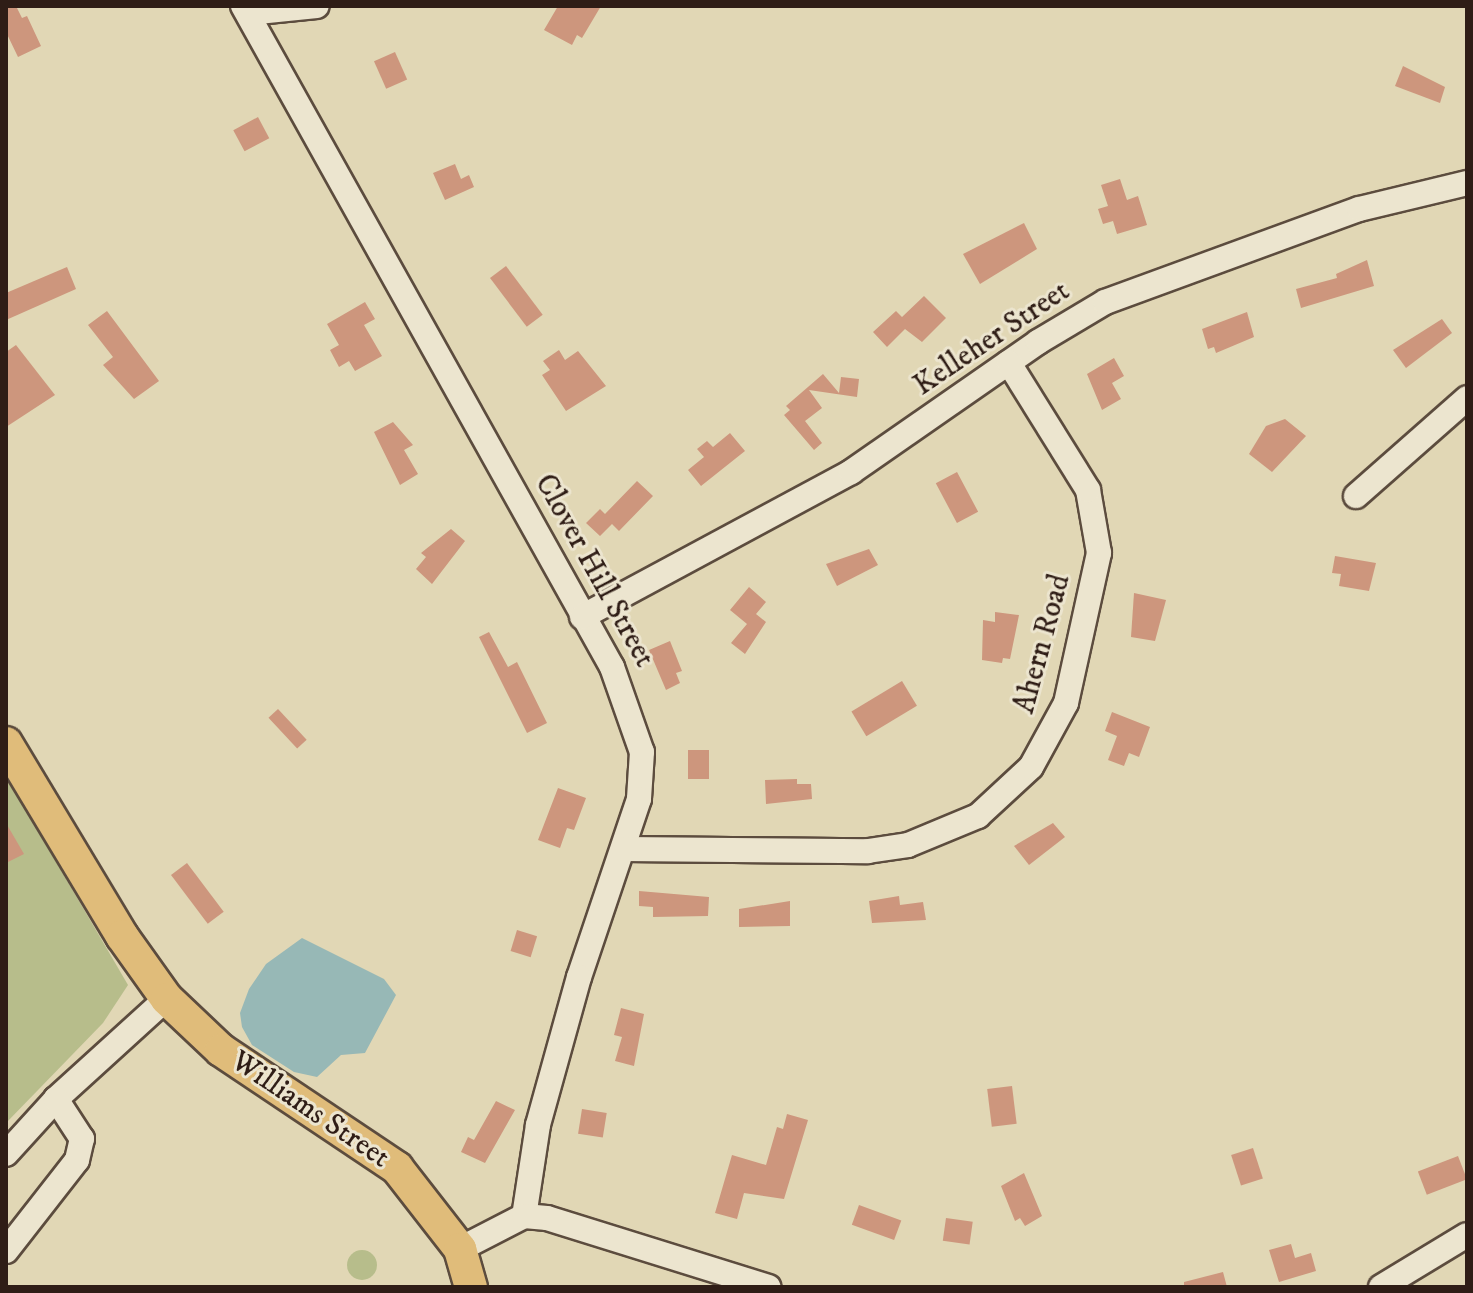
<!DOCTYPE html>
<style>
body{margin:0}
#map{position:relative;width:1473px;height:1293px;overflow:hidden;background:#e1d7b5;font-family:"IM FELL DW Pica",serif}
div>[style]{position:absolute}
.green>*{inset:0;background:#b7bd8b}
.round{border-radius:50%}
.water>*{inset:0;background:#97b8b6}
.building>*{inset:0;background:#cd967d;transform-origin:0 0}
.roads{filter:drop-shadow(2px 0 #5c4c3e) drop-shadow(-2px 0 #5c4c3e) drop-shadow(0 2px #5c4c3e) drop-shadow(0 -2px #5c4c3e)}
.minor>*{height:24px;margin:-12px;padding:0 12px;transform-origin:12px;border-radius:12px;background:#ece5cf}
.major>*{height:32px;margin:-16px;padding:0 16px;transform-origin:16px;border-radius:16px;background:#e0bc7a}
span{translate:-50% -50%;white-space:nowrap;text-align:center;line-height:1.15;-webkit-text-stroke:6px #ece5cf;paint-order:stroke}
.street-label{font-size:30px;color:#2f1d16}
.frame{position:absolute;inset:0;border:8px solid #2f1d16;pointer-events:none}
</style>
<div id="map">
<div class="green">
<i style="clip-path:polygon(6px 776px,128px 985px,103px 1023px,6px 1123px)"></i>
<i class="round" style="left:347px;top:1250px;width:30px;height:30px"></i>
</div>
<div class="water">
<i style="clip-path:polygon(302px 938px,384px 979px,396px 995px,365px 1053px,341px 1055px,317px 1077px,294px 1072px,252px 1045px,242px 1027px,240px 1013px,249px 989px,266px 964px)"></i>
</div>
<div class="building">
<i style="clip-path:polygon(6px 6px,16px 6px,22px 18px,27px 16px,41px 46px,18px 57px,6px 32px)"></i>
<i style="clip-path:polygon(558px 6px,601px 6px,582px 38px,577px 35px,572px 45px,544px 30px)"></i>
<i style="left:395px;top:52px;width:30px;height:23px;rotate:66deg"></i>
<i style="clip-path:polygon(1403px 66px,1445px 87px,1440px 103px,1395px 86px)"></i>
<i style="left:258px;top:117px;width:24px;height:28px;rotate:62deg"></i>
<i style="clip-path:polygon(455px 164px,461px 179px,469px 175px,474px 187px,445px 200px,433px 173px)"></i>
<i style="clip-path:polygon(1120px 179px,1127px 200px,1138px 196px,1147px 225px,1117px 234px,1113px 221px,1103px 224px,1098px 209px,1108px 206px,1101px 185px)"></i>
<i style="clip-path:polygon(1024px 223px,1037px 249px,980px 284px,963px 254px)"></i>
<i style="clip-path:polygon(1367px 260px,1374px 286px,1301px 308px,1296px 289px,1337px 278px,1336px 274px)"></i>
<i style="left:506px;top:266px;width:61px;height:20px;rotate:53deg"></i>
<i style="clip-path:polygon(67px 267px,76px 289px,6px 320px,6px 293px)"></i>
<i style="clip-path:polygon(924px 296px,946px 318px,922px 342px,905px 329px,887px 347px,873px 332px,896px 311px,902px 317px)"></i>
<i style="clip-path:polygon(365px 302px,375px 319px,364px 325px,382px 356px,355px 371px,349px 361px,339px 367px,330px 350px,339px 345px,327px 324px)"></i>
<i style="clip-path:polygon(107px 311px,159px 381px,134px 399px,103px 365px,113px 357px,88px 325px)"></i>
<i style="clip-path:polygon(1247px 312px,1254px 337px,1216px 353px,1214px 347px,1208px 349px,1202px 329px)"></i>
<i style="clip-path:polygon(1442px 319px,1452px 333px,1406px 368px,1393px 350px)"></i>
<i style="clip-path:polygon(16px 345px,55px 395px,6px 427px,6px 352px)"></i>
<i style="clip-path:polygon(559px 350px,565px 360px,578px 351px,606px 386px,566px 411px,542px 375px,550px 370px,543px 361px)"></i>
<i style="clip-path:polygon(1114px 358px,1124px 376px,1112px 383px,1121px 399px,1102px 410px,1087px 374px)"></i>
<i style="clip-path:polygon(823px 374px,839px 393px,841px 377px,859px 379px,857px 397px,809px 390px,822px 408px,805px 421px,822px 443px,814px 450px,784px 415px,790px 410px,786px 406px)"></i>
<i style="clip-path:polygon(1285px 419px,1306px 436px,1272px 472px,1249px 454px,1266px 426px)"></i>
<i style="clip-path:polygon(393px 422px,413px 445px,404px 450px,418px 474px,400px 485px,374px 432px)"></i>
<i style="clip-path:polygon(730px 433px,745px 451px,701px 486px,688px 470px,704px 457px,697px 449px,707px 441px,713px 447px)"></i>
<i style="left:957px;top:472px;width:45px;height:24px;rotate:62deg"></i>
<i style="clip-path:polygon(637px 481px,653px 496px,619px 531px,612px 524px,600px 536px,586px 523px,600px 509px,605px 514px)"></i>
<i style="clip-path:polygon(451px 529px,465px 541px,432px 584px,416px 569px,426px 557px,421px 553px)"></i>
<i style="clip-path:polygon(869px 549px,878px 565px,837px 586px,826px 564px)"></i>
<i style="clip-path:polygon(1335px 556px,1376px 563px,1369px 591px,1339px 586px,1341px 574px,1332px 573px)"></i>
<i style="clip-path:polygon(749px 587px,766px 602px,756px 614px,766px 622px,745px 654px,731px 643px,747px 624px,730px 610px)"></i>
<i style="clip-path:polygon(1134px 593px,1166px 600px,1155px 641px,1131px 637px)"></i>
<i style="clip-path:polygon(995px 612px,1019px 615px,1010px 659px,1003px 658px,1002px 663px,982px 660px,983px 620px,995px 622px)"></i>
<i style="clip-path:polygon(489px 632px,508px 667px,517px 662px,547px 723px,527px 733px,479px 637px)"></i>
<i style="clip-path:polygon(670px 641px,682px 671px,676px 673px,680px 683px,666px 690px,649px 650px)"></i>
<i style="left:902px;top:681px;width:29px;height:59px;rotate:59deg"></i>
<i style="left:278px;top:709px;width:42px;height:13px;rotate:47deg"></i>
<i style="clip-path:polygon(1112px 712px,1150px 727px,1139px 757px,1129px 753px,1124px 766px,1108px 760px,1117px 736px,1105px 731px)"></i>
<i style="left:688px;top:750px;width:21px;height:29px"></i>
<i style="clip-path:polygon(797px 779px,797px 784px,811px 784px,812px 799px,766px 804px,765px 780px)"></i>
<i style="clip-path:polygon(558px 788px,586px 798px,574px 830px,567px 828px,560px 848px,538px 840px)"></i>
<i style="clip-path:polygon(6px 823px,24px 854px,6px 863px)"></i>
<i style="clip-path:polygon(1053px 823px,1065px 837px,1029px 865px,1014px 846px)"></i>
<i style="left:187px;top:863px;width:61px;height:20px;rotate:53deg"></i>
<i style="clip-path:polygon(639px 891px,709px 897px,708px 916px,653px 917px,653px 907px,639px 906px)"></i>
<i style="clip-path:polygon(899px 896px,900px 905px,923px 902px,926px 920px,872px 923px,869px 901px)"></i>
<i style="clip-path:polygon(790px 901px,790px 926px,739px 927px,739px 909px)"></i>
<i style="left:517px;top:930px;width:21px;height:22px;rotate:17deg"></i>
<i style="clip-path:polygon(621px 1008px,644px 1014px,634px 1066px,615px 1061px,622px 1037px,614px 1035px)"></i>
<i style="left:1012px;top:1086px;width:38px;height:25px;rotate:83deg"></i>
<i style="clip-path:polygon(496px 1101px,515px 1110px,485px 1163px,461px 1152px,468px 1137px,474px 1140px)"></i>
<i style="left:582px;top:1109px;width:25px;height:25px;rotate:9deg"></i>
<i style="clip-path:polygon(787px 1114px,808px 1120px,784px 1199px,744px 1193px,737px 1219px,715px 1213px,732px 1155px,766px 1165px,777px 1127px,783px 1129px)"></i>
<i style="left:1253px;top:1148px;width:32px;height:23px;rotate:72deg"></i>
<i style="left:1458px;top:1156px;width:25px;height:43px;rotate:69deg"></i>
<i style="clip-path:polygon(1024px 1173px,1042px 1216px,1025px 1226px,1020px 1218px,1015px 1221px,1001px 1186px)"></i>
<i style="left:859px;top:1205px;width:45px;height:21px;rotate:20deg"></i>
<i style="left:946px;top:1218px;width:27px;height:23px;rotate:8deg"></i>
<i style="clip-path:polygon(1291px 1244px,1295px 1258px,1311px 1253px,1316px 1271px,1279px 1282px,1269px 1250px)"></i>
<i style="clip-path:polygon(1223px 1272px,1227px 1287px,1184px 1287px,1184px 1282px)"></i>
</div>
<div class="roads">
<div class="minor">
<i style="left:243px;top:6px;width:757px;rotate:60.83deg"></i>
<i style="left:612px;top:667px;width:90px;rotate:70.6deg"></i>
<i style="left:642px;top:752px;width:47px;rotate:93.7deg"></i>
<i style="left:639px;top:799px;width:188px;rotate:108.6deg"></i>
<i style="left:579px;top:977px;width:154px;rotate:105.5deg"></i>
<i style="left:538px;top:1125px;width:92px;rotate:98.7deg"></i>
<i style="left:248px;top:13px;width:69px;rotate:-5.8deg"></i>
<i style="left:1356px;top:496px;width:148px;rotate:-41.4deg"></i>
<i style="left:582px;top:617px;width:306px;rotate:-28.3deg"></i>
<i style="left:851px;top:472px;width:228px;rotate:-34.8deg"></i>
<i style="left:1038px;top:342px;width:78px;rotate:-30.8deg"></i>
<i style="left:1105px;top:302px;width:270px;rotate:-20.1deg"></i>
<i style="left:1359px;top:209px;width:111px;rotate:-13.5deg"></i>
<i style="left:624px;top:849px;width:244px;rotate:0.5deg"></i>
<i style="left:868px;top:851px;width:40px;rotate:-8.5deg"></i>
<i style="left:908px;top:845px;width:76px;rotate:-22.5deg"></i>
<i style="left:978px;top:816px;width:72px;rotate:-42.8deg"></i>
<i style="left:1031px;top:767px;width:73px;rotate:-61.3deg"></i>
<i style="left:1066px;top:703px;width:154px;rotate:-77.6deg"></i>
<i style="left:1099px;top:553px;width:64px;rotate:-99.9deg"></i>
<i style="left:1088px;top:490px;width:150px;rotate:-121.9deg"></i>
<i style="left:6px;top:1154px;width:74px;rotate:-47.7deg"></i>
<i style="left:56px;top:1099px;width:150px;rotate:-42.3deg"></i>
<i style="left:460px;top:1249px;width:72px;rotate:-27.3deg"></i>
<i style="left:524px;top:1216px;width:23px;rotate:5deg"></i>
<i style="left:547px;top:1218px;width:232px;rotate:17.3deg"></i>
<i style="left:6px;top:1251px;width:115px;rotate:-52deg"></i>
<i style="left:77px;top:1160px;width:22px;rotate:-77deg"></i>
<i style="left:82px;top:1139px;width:48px;rotate:-123deg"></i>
<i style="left:1381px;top:1287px;width:100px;rotate:-31.2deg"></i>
</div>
<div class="major">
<i style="left:6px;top:743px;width:225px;rotate:59deg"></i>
<i style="left:122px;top:936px;width:77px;rotate:54.5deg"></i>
<i style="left:167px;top:999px;width:74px;rotate:43.4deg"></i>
<i style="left:221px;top:1050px;width:212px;rotate:33.8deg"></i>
<i style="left:397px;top:1168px;width:103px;rotate:52.1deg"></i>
<i style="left:460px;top:1249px;width:40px;rotate:74deg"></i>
</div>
</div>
<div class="street-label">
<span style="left:992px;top:339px;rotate:-34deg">Kelleher Street</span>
<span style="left:594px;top:571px;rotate:61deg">Clover Hill Street</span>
<span style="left:1043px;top:644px;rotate:-75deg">Ahern Road</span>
<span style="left:310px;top:1110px;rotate:34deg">Williams Street</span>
</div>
<div class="frame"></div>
</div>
